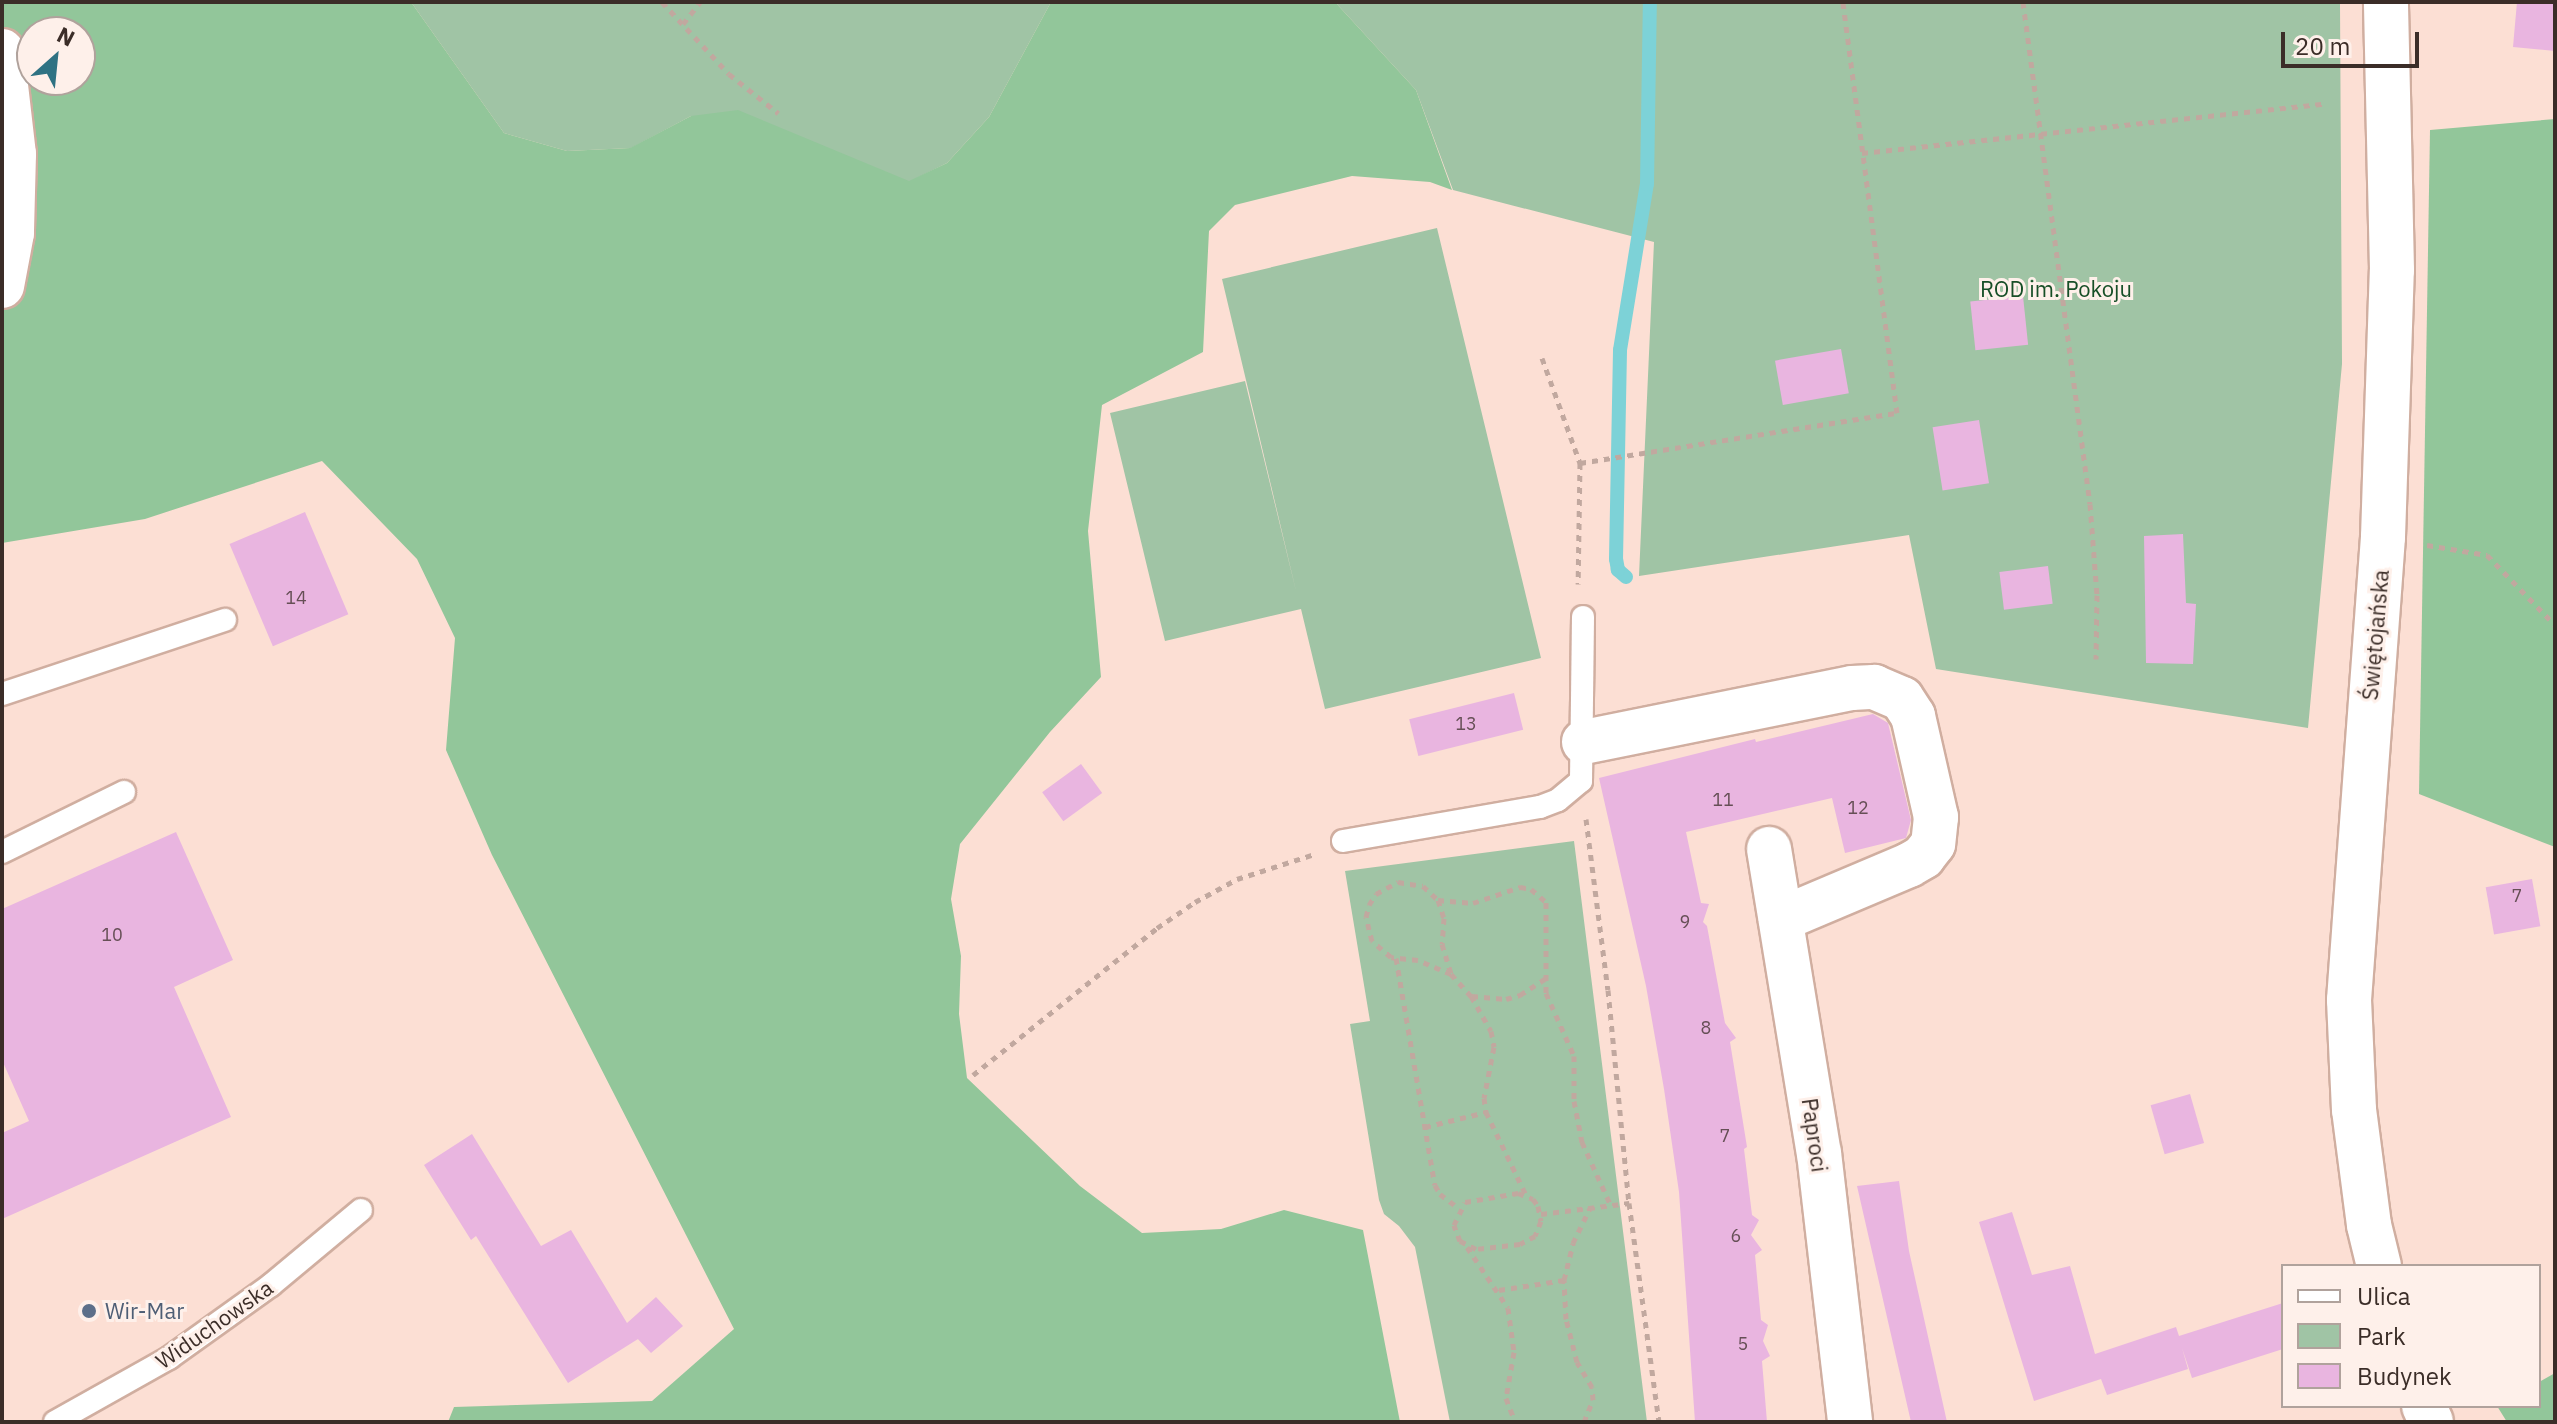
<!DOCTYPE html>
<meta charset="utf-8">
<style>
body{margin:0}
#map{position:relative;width:2557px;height:1424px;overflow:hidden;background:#fcdfd4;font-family:"IBM Plex Sans",sans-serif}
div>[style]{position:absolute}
.green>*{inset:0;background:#a0c4a5}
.forest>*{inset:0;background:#92c69a}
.stream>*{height:14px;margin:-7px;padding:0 7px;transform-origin:7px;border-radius:7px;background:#7dd2d7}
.building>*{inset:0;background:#e9b5e0;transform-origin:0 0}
.path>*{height:5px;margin-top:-2.5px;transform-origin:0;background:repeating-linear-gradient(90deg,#c1a89f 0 6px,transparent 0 12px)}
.roads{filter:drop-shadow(2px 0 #d0aea0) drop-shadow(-2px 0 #d0aea0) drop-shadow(0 2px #d0aea0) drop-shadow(0 -2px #d0aea0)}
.service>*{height:22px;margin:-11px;padding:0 11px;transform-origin:11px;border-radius:11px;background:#fff}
.minor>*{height:44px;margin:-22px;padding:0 22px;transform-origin:22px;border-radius:22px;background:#fff}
.dots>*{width:22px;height:22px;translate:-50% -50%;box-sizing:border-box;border:4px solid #fef0ea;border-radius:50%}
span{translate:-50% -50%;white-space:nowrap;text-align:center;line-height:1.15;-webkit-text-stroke:6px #fef0ea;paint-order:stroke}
.number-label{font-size:18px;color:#664f56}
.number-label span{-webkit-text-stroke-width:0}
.park-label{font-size:22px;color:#174f27}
.street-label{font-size:22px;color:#3b2d28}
.service-label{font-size:22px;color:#4e5e75}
.left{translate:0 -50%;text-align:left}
.frame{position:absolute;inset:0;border:4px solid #3b2d28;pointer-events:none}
.legend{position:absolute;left:2281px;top:1264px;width:260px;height:144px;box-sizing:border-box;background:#fef0ea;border:2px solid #b0a29c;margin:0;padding:10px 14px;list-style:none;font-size:24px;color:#3b2d28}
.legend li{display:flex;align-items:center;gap:16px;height:40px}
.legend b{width:40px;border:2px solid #b0a29c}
.north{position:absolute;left:16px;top:16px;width:80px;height:80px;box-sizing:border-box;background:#fef0ea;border:2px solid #b0a29c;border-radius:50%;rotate:27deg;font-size:22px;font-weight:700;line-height:32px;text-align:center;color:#3b2d28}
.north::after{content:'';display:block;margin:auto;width:28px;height:36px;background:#2f7283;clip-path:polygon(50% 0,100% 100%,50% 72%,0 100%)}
.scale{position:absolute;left:2281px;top:32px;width:138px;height:36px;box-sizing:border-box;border:4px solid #3b2d28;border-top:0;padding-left:10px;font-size:24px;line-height:28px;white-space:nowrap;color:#3b2d28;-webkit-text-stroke:6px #fef0ea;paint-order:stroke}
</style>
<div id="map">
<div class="green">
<i style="clip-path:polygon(411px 2px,1051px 2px,989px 117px,947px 163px,909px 182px,851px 159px,691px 116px,631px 148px,567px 151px,504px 133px)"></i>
<i style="clip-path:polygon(1335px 2px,2340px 2px,2342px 364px,2308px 728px,1936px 669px,1909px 535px,1639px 576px,1654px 242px,1453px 190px,1416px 90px)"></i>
<i style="clip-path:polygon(1437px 228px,1541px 658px,1325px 709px,1301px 609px,1165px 641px,1110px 413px,1245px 381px,1297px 595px,1222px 279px)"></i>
<i style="clip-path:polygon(1574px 841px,1647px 1422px,1450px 1422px,1415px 1247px,1399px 1226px,1384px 1214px,1379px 1200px,1350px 1024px,1370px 1021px,1345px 871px)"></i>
</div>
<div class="forest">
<i style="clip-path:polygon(evenodd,2px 2px,411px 2px,504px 133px,567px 151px,630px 148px,691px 116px,738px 110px,909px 181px,947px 163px,989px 117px,1051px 2px,1335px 2px,1416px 90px,1452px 190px,1430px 182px,1352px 176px,1235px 205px,1209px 231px,1203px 352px,1102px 405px,1088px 531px,1101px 677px,1050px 732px,960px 844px,951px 899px,961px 956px,959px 1014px,967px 1078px,1080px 1186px,1142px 1233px,1221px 1229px,1284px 1210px,1363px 1230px,1400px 1422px,448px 1422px,454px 1407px,652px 1401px,734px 1329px,492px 855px,446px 750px,455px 638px,417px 559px,322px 461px,145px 519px,2px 543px,2px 2px,32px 32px,80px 32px,80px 80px,32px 80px,32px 32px)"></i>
<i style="clip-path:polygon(2555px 119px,2555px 847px,2419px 794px,2430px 130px)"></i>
<i style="clip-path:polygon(2555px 1373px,2555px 1422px,2507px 1422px,2497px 1406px,2539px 1406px,2539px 1382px)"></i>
</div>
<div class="stream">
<i style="left:1626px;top:577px;width:11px;rotate:-139deg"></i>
<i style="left:1618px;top:570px;width:11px;rotate:-100deg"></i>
<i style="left:1616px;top:559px;width:209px;rotate:-88.9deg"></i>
<i style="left:1620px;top:350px;width:168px;rotate:-80.8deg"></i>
<i style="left:1647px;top:184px;width:182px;rotate:-89.1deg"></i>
</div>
<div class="building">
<i style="clip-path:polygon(2517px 2px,2555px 2px,2555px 51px,2513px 47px)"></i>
<i style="left:2023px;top:296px;width:49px;height:53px;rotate:84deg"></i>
<i style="left:1841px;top:349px;width:45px;height:67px;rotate:80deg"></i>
<i style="left:1979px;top:420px;width:64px;height:47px;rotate:81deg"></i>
<i style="left:305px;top:512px;width:111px;height:82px;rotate:67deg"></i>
<i style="clip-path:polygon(2183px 534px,2186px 603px,2196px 604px,2193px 664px,2146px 663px,2144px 536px)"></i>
<i style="left:2048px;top:566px;width:38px;height:49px;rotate:83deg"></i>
<i style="left:1514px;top:693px;width:38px;height:108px;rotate:76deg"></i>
<i style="clip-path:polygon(1873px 714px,1888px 723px,1911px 820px,1906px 838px,1845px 853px,1832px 798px,1686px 832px,1701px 903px,1709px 904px,1703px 922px,1707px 926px,1725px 1023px,1736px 1038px,1730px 1042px,1747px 1147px,1744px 1149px,1752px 1215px,1759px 1220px,1751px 1235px,1762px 1250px,1755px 1255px,1761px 1320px,1768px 1325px,1763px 1341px,1770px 1356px,1762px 1361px,1767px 1422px,1695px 1422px,1679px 1192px,1664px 1089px,1646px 986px,1599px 778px,1755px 739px,1756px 742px)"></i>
<i style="left:1081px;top:764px;width:36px;height:48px;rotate:54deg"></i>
<i style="clip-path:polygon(176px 832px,233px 960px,174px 987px,231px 1117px,2px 1219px,2px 1133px,29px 1121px,2px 1060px,2px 909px)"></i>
<i style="left:2532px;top:879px;width:48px;height:47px;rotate:80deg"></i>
<i style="left:2190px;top:1094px;width:51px;height:41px;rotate:74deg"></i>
<i style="clip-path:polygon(472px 1134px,541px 1246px,571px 1230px,627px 1323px,656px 1297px,683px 1326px,651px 1353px,635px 1336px,638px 1339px,568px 1383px,476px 1236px,471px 1240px,424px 1165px)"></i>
<i style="clip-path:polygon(1899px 1181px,1909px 1251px,1947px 1422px,1911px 1422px,1857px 1186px)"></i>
<i style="clip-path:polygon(2012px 1212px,2032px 1275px,2070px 1266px,2095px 1354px,2176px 1327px,2179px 1336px,2283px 1303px,2283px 1349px,2192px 1378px,2182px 1348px,2188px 1369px,2107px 1395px,2101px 1379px,2034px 1401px,1979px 1222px)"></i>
</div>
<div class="path">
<i style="left:662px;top:2px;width:98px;rotate:47.1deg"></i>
<i style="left:729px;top:74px;width:63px;rotate:38.5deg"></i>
<i style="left:2023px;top:2px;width:506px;rotate:82.4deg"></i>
<i style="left:2090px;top:504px;width:91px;rotate:85.6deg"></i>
<i style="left:2097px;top:595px;width:64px;rotate:90.9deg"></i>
<i style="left:683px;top:24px;width:28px;rotate:-52deg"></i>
<i style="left:1862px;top:153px;width:464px;rotate:-6.1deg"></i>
<i style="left:1542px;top:358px;width:112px;rotate:70.1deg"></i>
<i style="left:1580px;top:463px;width:121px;rotate:90.9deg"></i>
<i style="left:1580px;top:463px;width:321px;rotate:-9deg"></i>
<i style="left:1897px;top:413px;width:415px;rotate:-97.5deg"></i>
<i style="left:2427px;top:545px;width:61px;rotate:9.5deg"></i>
<i style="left:2487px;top:555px;width:98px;rotate:45.8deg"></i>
<i style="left:1586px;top:819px;width:172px;rotate:82.7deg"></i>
<i style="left:1608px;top:990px;width:214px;rotate:84.4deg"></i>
<i style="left:1629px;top:1203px;width:221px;rotate:82.2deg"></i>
<i style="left:1398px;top:882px;width:25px;rotate:9deg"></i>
<i style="left:1423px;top:886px;width:21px;rotate:43deg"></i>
<i style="left:1438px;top:900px;width:19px;rotate:72deg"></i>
<i style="left:1444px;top:918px;width:26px;rotate:94deg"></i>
<i style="left:1442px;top:944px;width:31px;rotate:73deg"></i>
<i style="left:1451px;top:974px;width:36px;rotate:-157deg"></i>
<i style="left:1418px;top:960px;width:27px;rotate:-174deg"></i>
<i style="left:1391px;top:957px;width:25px;rotate:-140deg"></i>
<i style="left:1372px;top:941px;width:25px;rotate:-104deg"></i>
<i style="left:1366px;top:917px;width:12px;rotate:-76deg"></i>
<i style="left:1369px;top:905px;width:13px;rotate:-58deg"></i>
<i style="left:1376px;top:894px;width:25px;rotate:-29deg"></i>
<i style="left:1438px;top:900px;width:35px;rotate:5deg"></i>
<i style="left:1473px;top:903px;width:50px;rotate:-18.8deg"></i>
<i style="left:1520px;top:887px;width:11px;rotate:10deg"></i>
<i style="left:1531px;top:889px;width:20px;rotate:41deg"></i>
<i style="left:1546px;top:902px;width:91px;rotate:90deg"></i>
<i style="left:1546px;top:993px;width:69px;rotate:66deg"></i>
<i style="left:1574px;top:1056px;width:45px;rotate:90deg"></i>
<i style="left:1574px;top:1101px;width:42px;rotate:79deg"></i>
<i style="left:1582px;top:1142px;width:70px;rotate:65.6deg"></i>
<i style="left:1396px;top:958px;width:230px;rotate:80.3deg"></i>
<i style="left:1435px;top:1185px;width:10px;rotate:61deg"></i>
<i style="left:1440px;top:1194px;width:21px;rotate:37deg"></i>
<i style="left:1451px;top:974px;width:30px;rotate:48deg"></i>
<i style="left:1471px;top:996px;width:40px;rotate:60.3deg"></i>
<i style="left:1491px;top:1031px;width:16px;rotate:79deg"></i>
<i style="left:1494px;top:1047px;width:52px;rotate:101.1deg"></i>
<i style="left:1484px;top:1098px;width:14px;rotate:82deg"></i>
<i style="left:1486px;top:1112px;width:92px;rotate:64.3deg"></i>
<i style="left:1472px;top:996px;width:34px;rotate:5deg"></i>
<i style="left:1506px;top:999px;width:15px;rotate:-16deg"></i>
<i style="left:1520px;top:995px;width:31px;rotate:-33deg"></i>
<i style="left:973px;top:1075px;width:236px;rotate:-38.6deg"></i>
<i style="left:1157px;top:928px;width:46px;rotate:-34.4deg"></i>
<i style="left:1195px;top:902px;width:48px;rotate:-28.7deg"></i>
<i style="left:1237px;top:879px;width:82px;rotate:-17.8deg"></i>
<i style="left:1425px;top:1127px;width:63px;rotate:-13.8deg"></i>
<i style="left:1518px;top:1193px;width:16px;rotate:22deg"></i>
<i style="left:1533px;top:1199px;width:9px;rotate:54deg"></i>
<i style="left:1538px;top:1206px;width:15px;rotate:79deg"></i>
<i style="left:1541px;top:1221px;width:16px;rotate:112deg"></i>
<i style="left:1535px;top:1236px;width:17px;rotate:152deg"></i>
<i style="left:1520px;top:1244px;width:44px;rotate:173.5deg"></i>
<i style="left:1476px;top:1249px;width:18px;rotate:-153deg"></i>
<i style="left:1460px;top:1241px;width:17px;rotate:-111deg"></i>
<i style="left:1454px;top:1225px;width:25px;rotate:-64deg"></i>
<i style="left:1465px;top:1202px;width:54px;rotate:-9.6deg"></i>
<i style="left:1541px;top:1214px;width:89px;rotate:-7.1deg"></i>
<i style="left:1467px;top:1247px;width:73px;rotate:56.1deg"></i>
<i style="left:1508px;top:1308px;width:44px;rotate:82.2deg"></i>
<i style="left:1514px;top:1352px;width:47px;rotate:99.9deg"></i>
<i style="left:1506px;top:1398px;width:26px;rotate:69deg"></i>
<i style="left:1499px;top:1290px;width:66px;rotate:-8.7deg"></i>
<i style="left:1584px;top:1422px;width:24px;rotate:-68deg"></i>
<i style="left:1593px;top:1400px;width:13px;rotate:-94deg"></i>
<i style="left:1592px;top:1387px;width:29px;rotate:-121deg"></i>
<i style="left:1577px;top:1362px;width:44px;rotate:-104.3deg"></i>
<i style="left:1566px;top:1319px;width:39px;rotate:-93deg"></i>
<i style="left:1564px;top:1280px;width:38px;rotate:-76deg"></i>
<i style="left:1573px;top:1243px;width:39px;rotate:-64deg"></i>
</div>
<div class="roads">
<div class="service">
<i style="left:2px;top:694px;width:235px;rotate:-18.4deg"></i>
<i style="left:1343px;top:841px;width:200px;rotate:-9.8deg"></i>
<i style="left:1540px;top:807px;width:19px;rotate:-21deg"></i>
<i style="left:1558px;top:800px;width:30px;rotate:-40deg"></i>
<i style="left:1581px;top:781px;width:164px;rotate:-89.3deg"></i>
<i style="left:2px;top:852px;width:136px;rotate:-26.2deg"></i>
<i style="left:55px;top:1422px;width:131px;rotate:-29.3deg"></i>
<i style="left:169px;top:1358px;width:125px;rotate:-35.6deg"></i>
<i style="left:271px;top:1285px;width:117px;rotate:-39.8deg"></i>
</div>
<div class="minor">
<i style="left:2px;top:51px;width:104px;rotate:83.4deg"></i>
<i style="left:14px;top:154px;width:79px;rotate:91.5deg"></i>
<i style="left:12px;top:233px;width:54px;rotate:100.7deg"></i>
<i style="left:1584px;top:742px;width:273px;rotate:-11.4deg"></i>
<i style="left:1852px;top:688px;width:22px;rotate:-3deg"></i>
<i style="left:1874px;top:687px;width:30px;rotate:23deg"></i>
<i style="left:1902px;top:699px;width:20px;rotate:57deg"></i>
<i style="left:1913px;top:716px;width:104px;rotate:77.2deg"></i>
<i style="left:1936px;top:817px;width:27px;rotate:96deg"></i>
<i style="left:1933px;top:844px;width:16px;rotate:128deg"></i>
<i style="left:1923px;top:857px;width:16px;rotate:150deg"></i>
<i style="left:1909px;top:865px;width:139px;rotate:157.1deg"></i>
<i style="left:1769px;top:849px;width:308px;rotate:80.7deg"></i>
<i style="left:1819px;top:1153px;width:271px;rotate:83.4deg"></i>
<i style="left:2379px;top:1266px;width:42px;rotate:-103.7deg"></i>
<i style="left:2369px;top:1225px;width:116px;rotate:-97.4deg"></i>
<i style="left:2354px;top:1110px;width:110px;rotate:-92.6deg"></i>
<i style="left:2349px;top:1000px;width:464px;rotate:-85.8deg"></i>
<i style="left:2383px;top:537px;width:267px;rotate:-88.1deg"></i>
<i style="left:2392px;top:270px;width:268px;rotate:-91.3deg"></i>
<i style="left:2424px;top:1406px;width:17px;rotate:66deg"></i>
</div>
</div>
<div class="dots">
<i style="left:89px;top:1311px;background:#5c6f8a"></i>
</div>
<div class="number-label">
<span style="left:296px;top:598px">14</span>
<span style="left:1466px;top:724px">13</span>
<span style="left:1723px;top:800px">11</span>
<span style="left:1858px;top:808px">12</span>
<span style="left:2517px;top:896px">7</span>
<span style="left:1685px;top:922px">9</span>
<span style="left:112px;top:935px">10</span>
<span style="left:1706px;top:1028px">8</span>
<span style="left:1725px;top:1136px">7</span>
<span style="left:1736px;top:1236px">6</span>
<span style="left:1743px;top:1344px">5</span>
</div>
<div class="park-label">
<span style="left:2056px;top:289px">ROD im. Pokoju</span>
</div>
<div class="street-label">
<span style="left:2375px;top:635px;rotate:-85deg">Świętojańska</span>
<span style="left:1815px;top:1135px;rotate:82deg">Paproci</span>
<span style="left:214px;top:1324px;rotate:-35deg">Widuchowska</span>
</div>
<div class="service-label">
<span class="left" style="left:105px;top:1311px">Wir-Mar</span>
</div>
<div class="frame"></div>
<ul class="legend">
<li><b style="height:10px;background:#fff"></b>Ulica</li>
<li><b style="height:22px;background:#a0c4a5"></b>Park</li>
<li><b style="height:22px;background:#e9b5e0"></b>Budynek</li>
</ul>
<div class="north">N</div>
<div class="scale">20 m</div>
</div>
